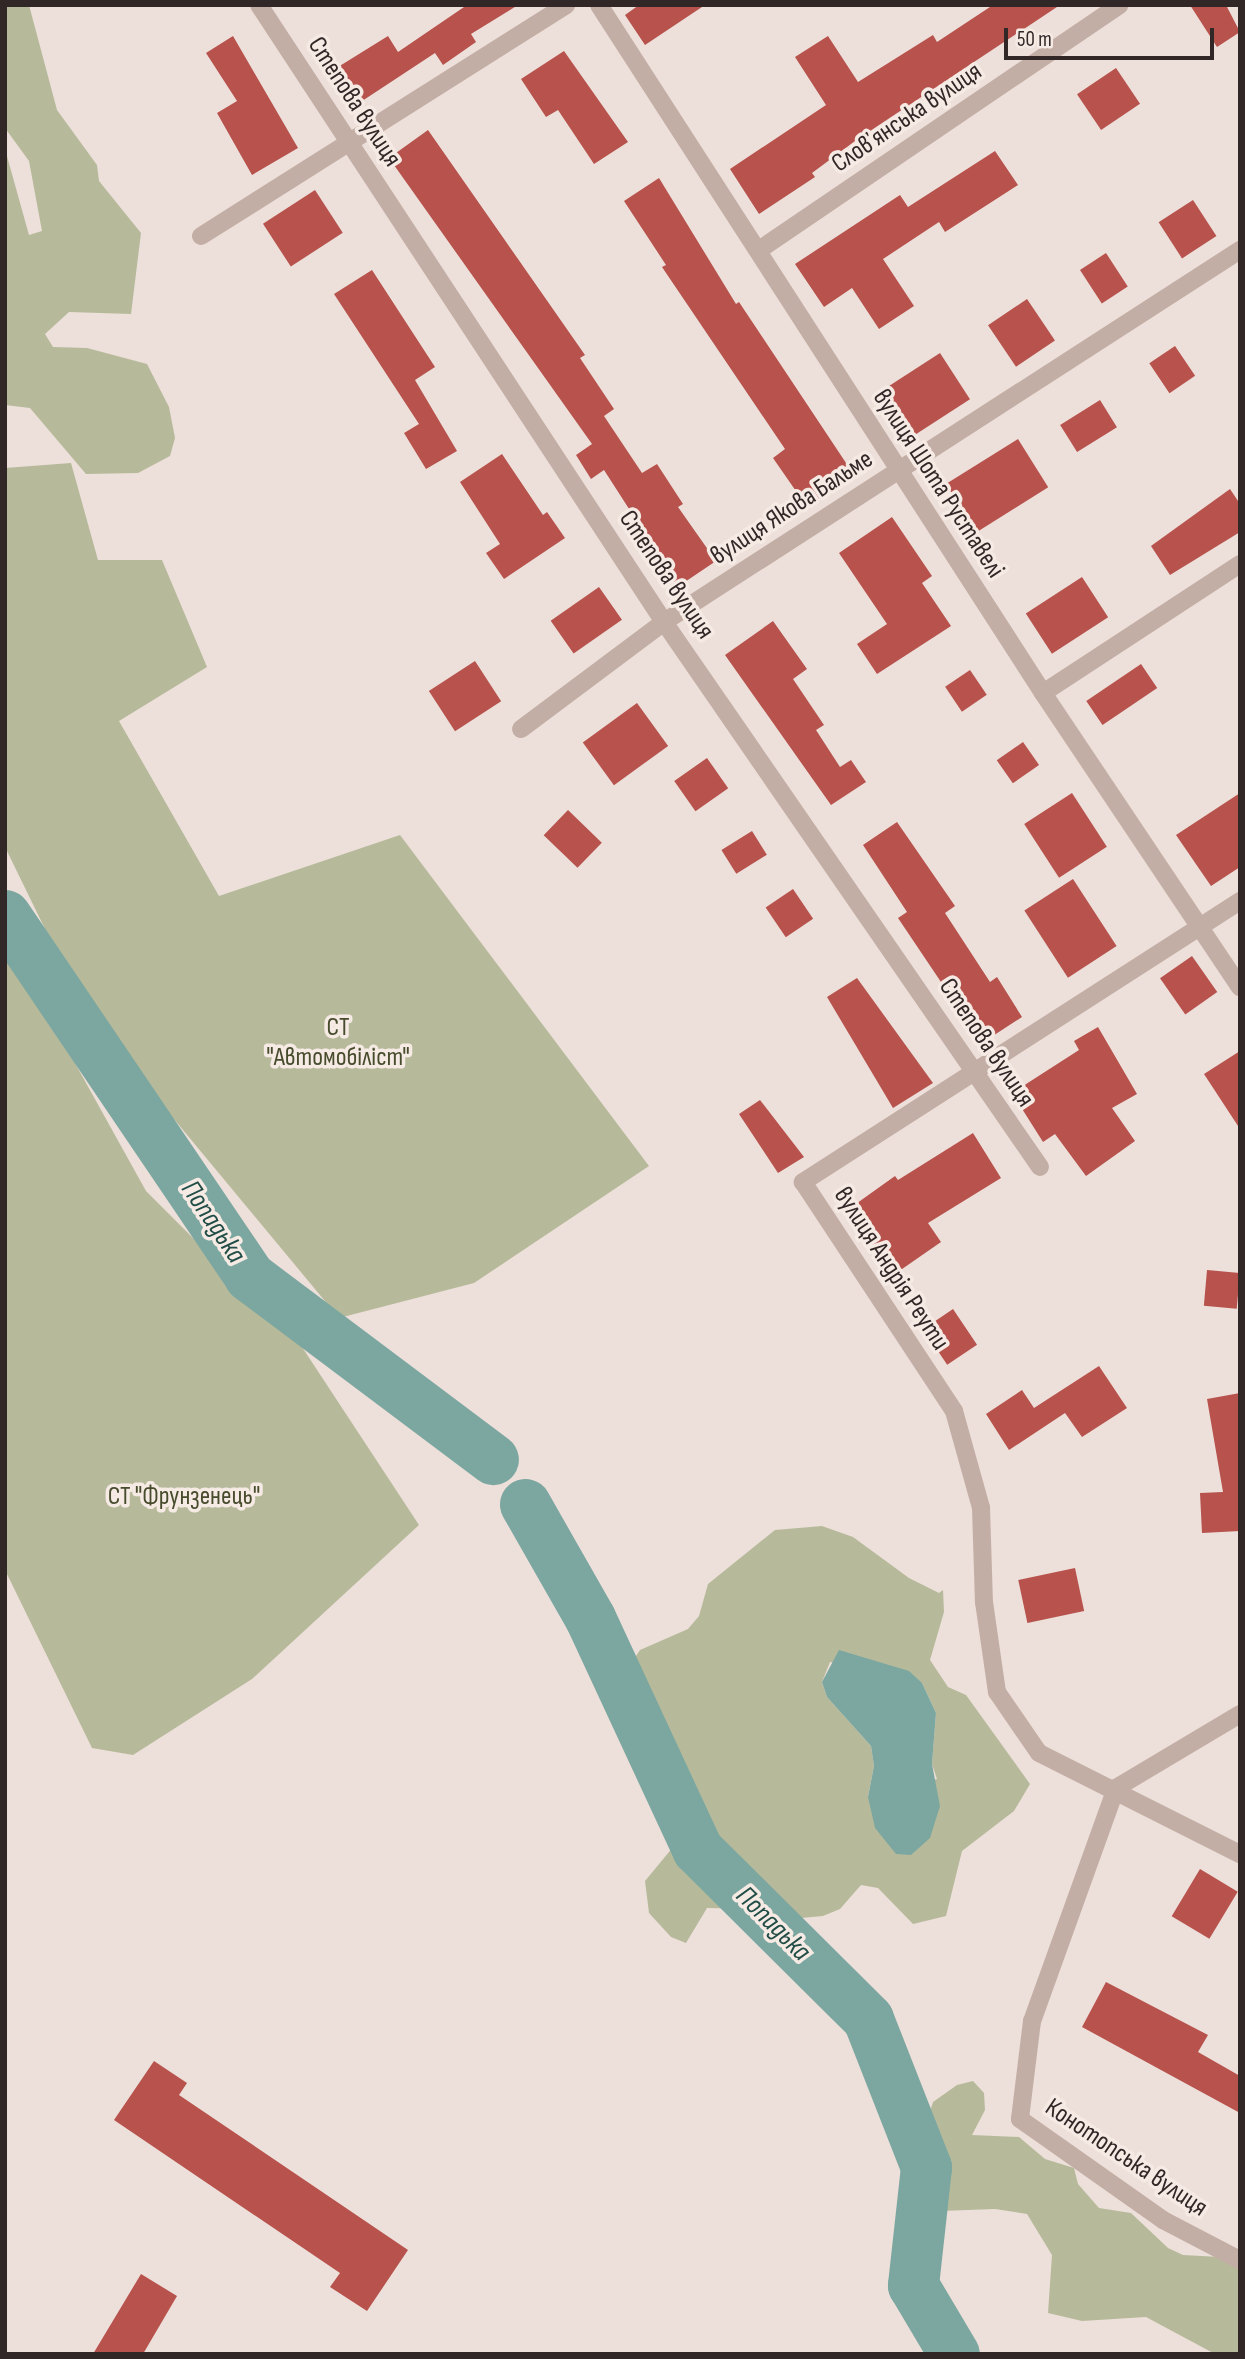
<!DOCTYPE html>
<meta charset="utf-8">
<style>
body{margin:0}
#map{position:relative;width:1245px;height:2359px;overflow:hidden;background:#eddfd9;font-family:"Sofia Sans Condensed",sans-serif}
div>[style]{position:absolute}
.green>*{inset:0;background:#b6ba9b}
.water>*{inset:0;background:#7ba7a0}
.river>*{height:51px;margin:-25.5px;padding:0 25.5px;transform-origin:25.5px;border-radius:25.5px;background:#7ba7a0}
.building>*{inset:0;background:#b7524d;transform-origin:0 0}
.street>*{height:18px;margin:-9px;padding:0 9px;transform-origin:9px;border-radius:9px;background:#c3aea6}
span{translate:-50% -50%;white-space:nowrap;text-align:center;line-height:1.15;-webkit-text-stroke:7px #f6eae4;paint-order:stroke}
.street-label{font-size:26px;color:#312726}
.park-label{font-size:26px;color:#474c2d}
.water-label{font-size:28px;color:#214d47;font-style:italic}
.frame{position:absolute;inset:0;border:7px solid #312726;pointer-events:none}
.scale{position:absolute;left:1004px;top:28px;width:210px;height:32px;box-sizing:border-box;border:4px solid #312726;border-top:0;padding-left:9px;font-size:21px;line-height:24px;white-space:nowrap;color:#312726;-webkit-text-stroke:5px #f6eae4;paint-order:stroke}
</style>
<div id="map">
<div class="green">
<i style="clip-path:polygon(5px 5px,29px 5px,57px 110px,97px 165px,99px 181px,141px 233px,131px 314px,69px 312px,45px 334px,53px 347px,87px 348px,147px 364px,169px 407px,175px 438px,170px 456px,138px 473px,86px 474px,30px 408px,5px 405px,5px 149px,29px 235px,42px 231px,29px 161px,5px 128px)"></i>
<i style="clip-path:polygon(71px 463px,98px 560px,162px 560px,207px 667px,119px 721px,219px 896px,400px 835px,649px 1166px,474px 1283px,339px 1318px,86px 1013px,5px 847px,5px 468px)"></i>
<i style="clip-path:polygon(5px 937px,146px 1191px,302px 1347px,419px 1525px,252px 1679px,133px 1755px,92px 1748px,5px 1570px)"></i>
<i style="clip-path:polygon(evenodd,822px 1526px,853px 1537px,909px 1578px,939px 1593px,943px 1590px,944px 1612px,930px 1660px,948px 1687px,966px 1695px,1030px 1784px,1014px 1811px,962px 1851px,946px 1916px,913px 1924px,878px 1888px,861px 1885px,840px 1909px,823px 1916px,790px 1919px,760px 1909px,707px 1908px,686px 1943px,671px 1937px,649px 1913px,645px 1881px,688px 1829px,694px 1814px,692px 1798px,685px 1783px,637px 1737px,612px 1692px,640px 1650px,688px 1629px,699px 1616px,708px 1584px,775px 1530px,822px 1526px,830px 1662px,922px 1683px,936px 1713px,932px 1764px,937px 1779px,868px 1797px,874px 1766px,871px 1746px,827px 1697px,822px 1682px,830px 1662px)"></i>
<i style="clip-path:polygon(973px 2081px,984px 2093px,985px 2110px,972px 2135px,1019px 2137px,1045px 2159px,1074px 2168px,1078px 2184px,1099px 2208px,1131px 2213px,1168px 2248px,1183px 2255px,1220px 2257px,1240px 2268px,1240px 2354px,1215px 2354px,1146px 2317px,1082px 2321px,1048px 2313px,1052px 2255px,1027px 2214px,995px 2209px,913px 2212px,913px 2164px,933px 2102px,957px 2085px)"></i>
</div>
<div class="water">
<i style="clip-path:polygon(839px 1650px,909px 1671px,922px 1683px,936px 1713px,932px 1764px,940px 1806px,930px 1838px,911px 1855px,896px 1854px,875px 1828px,868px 1797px,874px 1766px,871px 1746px,827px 1697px,822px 1682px)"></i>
</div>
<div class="river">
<i style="left:5px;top:915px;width:436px;rotate:55.9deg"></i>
<i style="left:249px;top:1276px;width:305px;rotate:36.9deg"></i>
<i style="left:525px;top:1504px;width:131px;rotate:60.3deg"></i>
<i style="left:590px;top:1618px;width:255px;rotate:65.1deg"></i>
<i style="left:697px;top:1849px;width:241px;rotate:44.8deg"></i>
<i style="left:868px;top:2019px;width:159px;rotate:68.6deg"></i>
<i style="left:926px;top:2167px;width:119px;rotate:96.3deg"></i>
<i style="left:913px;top:2285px;width:80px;rotate:59.3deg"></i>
</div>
<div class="building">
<i style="clip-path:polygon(467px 5px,518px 5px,471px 34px,476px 42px,443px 65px,435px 53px,353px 107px,330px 72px,388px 36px,398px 52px)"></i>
<i style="clip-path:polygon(639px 5px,705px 5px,645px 45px,625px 15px)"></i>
<i style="clip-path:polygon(993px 5px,1060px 5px,855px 141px,812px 173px,815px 177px,759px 214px,730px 169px,826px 105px,795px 57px,828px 36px,858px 82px,933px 35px,937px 42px)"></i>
<i style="clip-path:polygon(1190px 5px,1226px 5px,1240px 32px,1217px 47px)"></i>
<i style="clip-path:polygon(233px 36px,298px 148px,252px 175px,217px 113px,237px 101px,206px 53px)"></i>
<i style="clip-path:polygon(564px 51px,628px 142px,594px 164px,558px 110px,546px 117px,521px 79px)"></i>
<i style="left:1116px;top:68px;width:43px;height:47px;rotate:56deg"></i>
<i style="clip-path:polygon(428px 130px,585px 355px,580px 358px,614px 409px,604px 416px,642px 473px,657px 464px,683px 504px,678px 507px,716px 561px,673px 590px,645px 548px,651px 543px,604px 470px,591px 479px,576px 455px,592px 444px,389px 158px)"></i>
<i style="clip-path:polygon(995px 151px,1018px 185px,945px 232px,939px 222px,883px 259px,914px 306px,879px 329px,852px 288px,824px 307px,795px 264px,900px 195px,908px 207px)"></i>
<i style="clip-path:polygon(659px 178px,736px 304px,739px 302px,854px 475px,807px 507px,773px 458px,785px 449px,662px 267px,666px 265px,624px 201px)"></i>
<i style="left:315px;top:190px;width:51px;height:62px;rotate:57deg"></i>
<i style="left:1193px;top:200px;width:43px;height:41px;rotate:57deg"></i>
<i style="left:1106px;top:253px;width:40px;height:31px;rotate:57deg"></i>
<i style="clip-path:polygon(372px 270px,435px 367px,415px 380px,457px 451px,426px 469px,404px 433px,419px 424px,334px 294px)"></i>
<i style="left:1027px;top:299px;width:50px;height:47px;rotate:56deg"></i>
<i style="left:1175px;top:346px;width:36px;height:31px;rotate:56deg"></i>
<i style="left:940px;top:353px;width:55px;height:70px;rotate:57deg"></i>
<i style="left:1100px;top:400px;width:32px;height:47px;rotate:58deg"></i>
<i style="left:1018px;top:439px;width:57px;height:85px;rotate:58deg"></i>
<i style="clip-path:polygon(502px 454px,543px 515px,547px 512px,565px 538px,504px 579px,486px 553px,500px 544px,460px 482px)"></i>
<i style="clip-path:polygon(1230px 489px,1240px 504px,1240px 532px,1170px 575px,1151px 546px)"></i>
<i style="clip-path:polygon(892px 517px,932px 576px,922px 583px,951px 626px,877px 674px,857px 644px,887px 624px,839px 553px)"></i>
<i style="left:1082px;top:577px;width:48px;height:67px;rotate:57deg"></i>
<i style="left:599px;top:587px;width:40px;height:59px;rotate:55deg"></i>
<i style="clip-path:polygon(773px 621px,807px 669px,793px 679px,824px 725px,816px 730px,840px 767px,851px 760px,866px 782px,831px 805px,725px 655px)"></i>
<i style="left:475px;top:661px;width:48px;height:55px;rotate:57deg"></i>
<i style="left:1141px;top:664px;width:29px;height:66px;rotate:56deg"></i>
<i style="left:970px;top:670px;width:30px;height:30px;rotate:56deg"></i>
<i style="left:637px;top:703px;width:53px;height:67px;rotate:54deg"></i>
<i style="left:1023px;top:742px;width:28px;height:32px;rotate:55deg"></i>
<i style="left:707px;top:758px;width:37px;height:40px;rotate:55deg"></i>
<i style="left:1072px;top:793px;width:64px;height:57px;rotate:57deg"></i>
<i style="clip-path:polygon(1240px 793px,1240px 867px,1211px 886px,1176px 835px)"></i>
<i style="left:568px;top:810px;width:47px;height:35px;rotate:44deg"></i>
<i style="clip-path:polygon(897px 822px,955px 906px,945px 913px,990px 982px,997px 977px,1022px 1017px,982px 1043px,898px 918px,907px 912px,863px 845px)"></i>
<i style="left:752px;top:831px;width:28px;height:36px;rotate:58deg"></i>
<i style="left:1073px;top:879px;width:80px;height:58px;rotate:57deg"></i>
<i style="left:793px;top:889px;width:36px;height:33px;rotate:56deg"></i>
<i style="left:1192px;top:956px;width:44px;height:39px;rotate:55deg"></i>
<i style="clip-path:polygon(857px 978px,933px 1083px,893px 1108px,827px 997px)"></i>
<i style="clip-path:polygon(1098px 1027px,1137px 1094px,1112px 1108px,1135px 1141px,1086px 1176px,1055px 1134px,1043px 1142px,1012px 1093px,1079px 1050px,1074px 1041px)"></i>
<i style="clip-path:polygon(1240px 1051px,1240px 1129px,1204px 1074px)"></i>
<i style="clip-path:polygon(760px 1100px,804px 1157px,778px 1173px,739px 1114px)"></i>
<i style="clip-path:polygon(973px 1133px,1001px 1178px,928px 1223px,941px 1242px,892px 1276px,846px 1211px,895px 1176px,898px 1180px)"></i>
<i style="left:1207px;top:1270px;width:33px;height:36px;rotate:5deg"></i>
<i style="left:953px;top:1309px;width:43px;height:36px;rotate:56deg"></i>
<i style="clip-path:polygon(1099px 1366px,1127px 1408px,1082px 1437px,1065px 1413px,1009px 1450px,986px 1414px,1022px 1390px,1034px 1408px)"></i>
<i style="clip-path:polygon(1240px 1393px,1240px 1531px,1202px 1533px,1200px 1493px,1223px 1492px,1207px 1399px)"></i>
<i style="left:1075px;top:1568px;width:44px;height:58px;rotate:78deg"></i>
<i style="left:1200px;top:1869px;width:44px;height:55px;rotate:31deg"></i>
<i style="clip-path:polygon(1106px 1982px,1208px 2035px,1198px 2052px,1240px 2076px,1240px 2113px,1082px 2027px)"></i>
<i style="clip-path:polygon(154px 2061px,187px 2083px,179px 2095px,408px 2250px,367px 2311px,330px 2287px,340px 2273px,114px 2120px)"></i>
<i style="clip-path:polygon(141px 2274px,177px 2296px,143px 2354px,93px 2354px)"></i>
</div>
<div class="street">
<i style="left:259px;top:5px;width:738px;rotate:56.72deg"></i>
<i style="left:664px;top:622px;width:662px;rotate:55.4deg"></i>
<i style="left:599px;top:5px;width:819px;rotate:57.16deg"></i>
<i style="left:1043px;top:693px;width:354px;rotate:56.2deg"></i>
<i style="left:201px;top:236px;width:432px;rotate:-32.3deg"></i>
<i style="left:759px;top:250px;width:436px;rotate:-34.2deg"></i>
<i style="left:1043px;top:693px;width:235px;rotate:-33.2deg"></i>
<i style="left:521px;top:729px;width:179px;rotate:-36.8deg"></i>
<i style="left:664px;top:622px;width:686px;rotate:-32.86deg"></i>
<i style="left:1240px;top:901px;width:520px;rotate:147.26deg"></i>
<i style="left:803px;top:1182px;width:274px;rotate:56.6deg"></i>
<i style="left:954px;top:1411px;width:101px;rotate:74.4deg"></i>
<i style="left:981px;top:1508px;width:94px;rotate:88.2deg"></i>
<i style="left:984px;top:1602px;width:91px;rotate:81.8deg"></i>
<i style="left:997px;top:1692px;width:74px;rotate:55.5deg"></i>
<i style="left:1039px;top:1753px;width:225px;rotate:26.7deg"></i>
<i style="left:1116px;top:1788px;width:248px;rotate:109.8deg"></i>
<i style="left:1032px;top:2021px;width:99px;rotate:97deg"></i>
<i style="left:1020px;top:2119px;width:175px;rotate:35.2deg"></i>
<i style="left:1163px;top:2220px;width:87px;rotate:27.5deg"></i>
<i style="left:1116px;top:1788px;width:144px;rotate:-30.8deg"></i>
</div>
<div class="street-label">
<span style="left:354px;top:102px;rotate:57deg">Степова вулиця</span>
<span style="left:907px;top:118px;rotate:-34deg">Словʼянська вулиця</span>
<span style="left:938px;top:484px;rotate:57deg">вулиця Шота Руставелі</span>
<span style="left:792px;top:508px;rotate:-33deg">вулиця Якова Бальме</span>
<span style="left:666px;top:575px;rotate:56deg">Степова вулиця</span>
<span style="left:986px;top:1043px;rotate:56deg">Степова вулиця</span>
<span style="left:891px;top:1269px;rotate:57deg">вулиця Андрія Реути</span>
<span style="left:1126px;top:2158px;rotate:34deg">Конотопська вулиця</span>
</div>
<div class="park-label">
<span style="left:338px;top:1043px">СТ<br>"Автомобіліст"</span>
<span style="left:184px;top:1497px">СТ "Фрунзенець"</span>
</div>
<div class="water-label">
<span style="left:213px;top:1222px;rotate:56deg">Попадька</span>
<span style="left:773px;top:1924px;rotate:45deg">Попадька</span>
</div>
<div class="frame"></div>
<div class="scale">50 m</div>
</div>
